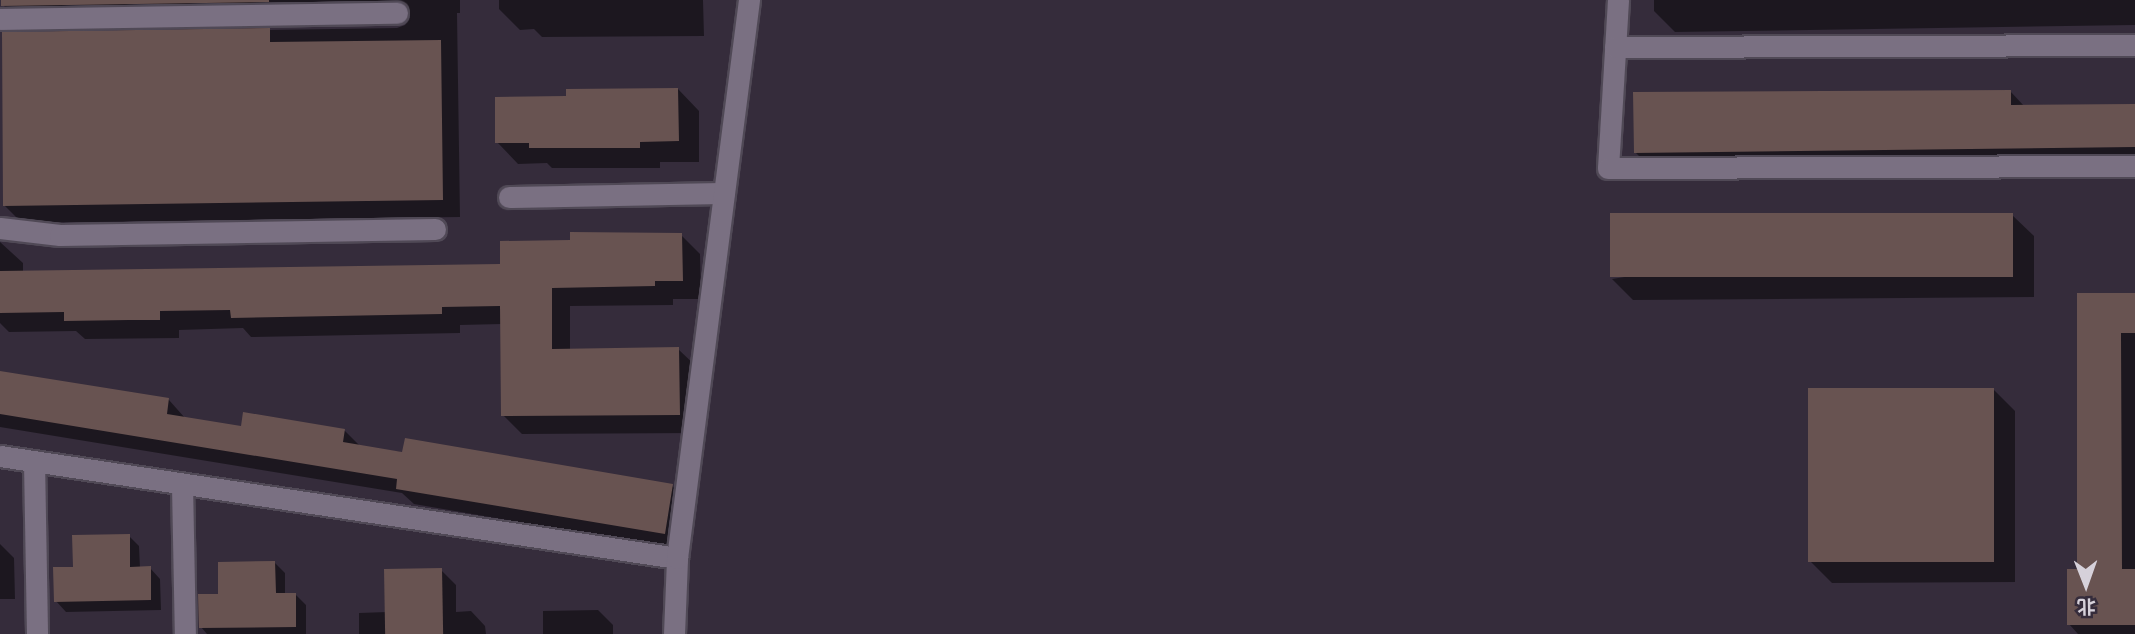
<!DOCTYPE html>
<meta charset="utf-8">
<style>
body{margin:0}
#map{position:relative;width:2135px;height:634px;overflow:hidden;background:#352c3b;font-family:Inter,"Noto Sans SC",sans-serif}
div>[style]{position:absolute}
.shadow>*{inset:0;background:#0007}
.building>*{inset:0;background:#685351;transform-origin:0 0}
.roads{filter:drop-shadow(2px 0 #504956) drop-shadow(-2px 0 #504956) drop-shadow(0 2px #504956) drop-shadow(0 -2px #504956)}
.lane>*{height:21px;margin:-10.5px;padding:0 10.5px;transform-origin:10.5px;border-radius:10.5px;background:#7a7082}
.street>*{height:21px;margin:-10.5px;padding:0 10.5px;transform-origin:10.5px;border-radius:10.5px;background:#7a7082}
span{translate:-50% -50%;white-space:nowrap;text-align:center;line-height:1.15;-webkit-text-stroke:7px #352c3b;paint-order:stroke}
.north{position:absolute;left:2051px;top:550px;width:70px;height:70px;-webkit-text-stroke:5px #352c3b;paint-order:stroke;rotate:179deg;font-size:19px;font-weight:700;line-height:28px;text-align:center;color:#d6d1da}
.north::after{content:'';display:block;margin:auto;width:24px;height:32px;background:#d6d1da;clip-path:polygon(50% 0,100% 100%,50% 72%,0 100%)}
</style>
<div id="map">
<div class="shadow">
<i style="clip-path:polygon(3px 0,460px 0,460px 13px,457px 13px,460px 217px,22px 223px,5px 206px,3px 34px,397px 28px,405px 25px,410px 17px,21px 23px,3px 5px)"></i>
<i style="clip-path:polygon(499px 0,703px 0,704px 36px,542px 37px,534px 29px,520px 30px,499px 9px)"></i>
<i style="clip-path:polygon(1654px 0,2135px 0,2135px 25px,1675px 32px,1654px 11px)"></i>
<i style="clip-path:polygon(678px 89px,699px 111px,699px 162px,660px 162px,660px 168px,552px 168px,547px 163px,518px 164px,497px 142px,568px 98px)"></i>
<i style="clip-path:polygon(2010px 91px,2025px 107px,2135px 106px,2135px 169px,1657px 174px,1635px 152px)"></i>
<i style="clip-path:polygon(2012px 215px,2034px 236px,2034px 297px,1633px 300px,1612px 279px)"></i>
<i style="clip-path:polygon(681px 235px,700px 254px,701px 299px,673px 299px,673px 305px,570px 306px,570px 351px,678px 349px,698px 368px,698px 433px,522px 434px,503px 415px,502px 324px,460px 325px,460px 333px,251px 337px,243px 328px,179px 330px,179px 338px,85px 339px,76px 331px,9px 332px,0 323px,0 242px,23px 263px,23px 273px,502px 266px,572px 242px)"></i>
<i style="clip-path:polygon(2078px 295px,2135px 295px,2135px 634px,2078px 634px,2069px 624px,2079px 571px)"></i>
<i style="clip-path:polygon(0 372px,169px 400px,185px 418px,242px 428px,345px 431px,361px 447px,672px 486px,689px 502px,681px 550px,414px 504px,402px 493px,0 427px)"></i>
<i style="clip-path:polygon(1994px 390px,2015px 411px,2015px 582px,1832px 583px,1810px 561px)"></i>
<i style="clip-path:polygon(129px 536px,139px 546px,140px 568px,150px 568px,160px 579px,161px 610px,66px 612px,56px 601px,75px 569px)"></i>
<i style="clip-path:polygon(0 544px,14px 558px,15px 599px,0 599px)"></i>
<i style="clip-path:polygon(274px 562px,285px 573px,285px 594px,295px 594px,306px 605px,306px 634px,207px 634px,201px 627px)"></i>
<i style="clip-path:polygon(441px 570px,456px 585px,456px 612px,471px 611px,485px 626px,486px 634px,359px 634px,359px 613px,387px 612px)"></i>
<i style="clip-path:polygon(598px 610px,613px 625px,613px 634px,543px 634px,543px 611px)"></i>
</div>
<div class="building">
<i style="clip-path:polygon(1px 0,269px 0,269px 2px,1px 6px)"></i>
<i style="clip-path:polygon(270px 28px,270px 42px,441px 40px,443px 200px,3px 206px,2px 32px)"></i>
<i style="clip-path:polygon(678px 88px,679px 141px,640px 142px,640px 148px,529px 148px,529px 143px,495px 143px,495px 97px,566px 96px,566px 89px)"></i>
<i style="clip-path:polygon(2011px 90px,2011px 105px,2135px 104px,2135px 147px,1634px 153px,1633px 92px)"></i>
<i style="left:2013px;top:213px;width:64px;height:403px;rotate:90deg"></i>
<i style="clip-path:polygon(570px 232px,682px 233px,683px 281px,655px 281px,655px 286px,552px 288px,552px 349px,679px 347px,680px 415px,501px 416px,500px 306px,442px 307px,442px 314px,231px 318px,230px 310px,160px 311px,160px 320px,129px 320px,64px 321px,64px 312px,0 313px,0 271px,500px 264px,500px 241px,570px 240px)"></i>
<i style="clip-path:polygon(2077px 293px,2135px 293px,2135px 333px,2121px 333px,2122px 569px,2135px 569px,2135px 625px,2067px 625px,2067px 569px,2077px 569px)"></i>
<i style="clip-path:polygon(0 371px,169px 398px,167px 414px,241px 426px,243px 412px,345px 429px,343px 442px,402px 452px,405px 438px,673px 484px,665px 534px,396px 489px,397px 479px,0 414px)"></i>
<i style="left:1994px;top:388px;width:174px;height:186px;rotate:90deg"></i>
<i style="clip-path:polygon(130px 534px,130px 567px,151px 566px,151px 600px,54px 602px,53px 567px,73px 567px,72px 535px)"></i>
<i style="clip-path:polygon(275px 561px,276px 593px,296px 593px,296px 627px,199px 628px,198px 594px,218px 594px,218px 562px)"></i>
<i style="left:442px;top:568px;width:66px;height:58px;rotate:89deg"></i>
</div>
<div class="roads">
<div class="lane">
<i style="left:1618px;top:0;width:168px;rotate:93.4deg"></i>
<i style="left:1608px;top:168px;width:527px;rotate:-0.22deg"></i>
<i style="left:0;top:19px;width:397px;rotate:-0.9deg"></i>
<i style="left:1615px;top:47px;width:520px;rotate:-0.22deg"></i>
<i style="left:509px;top:197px;width:215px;rotate:-1.1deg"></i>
<i style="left:0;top:228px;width:60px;rotate:6.7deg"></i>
<i style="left:60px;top:235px;width:375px;rotate:-0.9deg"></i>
<i style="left:34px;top:461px;width:173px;rotate:89deg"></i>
<i style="left:182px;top:484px;width:150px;rotate:88.9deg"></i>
</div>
<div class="street">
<i style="left:0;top:456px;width:685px;rotate:8.57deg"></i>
<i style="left:674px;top:634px;width:76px;rotate:-87.7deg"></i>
<i style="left:677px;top:558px;width:563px;rotate:-82.65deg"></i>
</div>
</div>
<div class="north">北</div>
</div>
